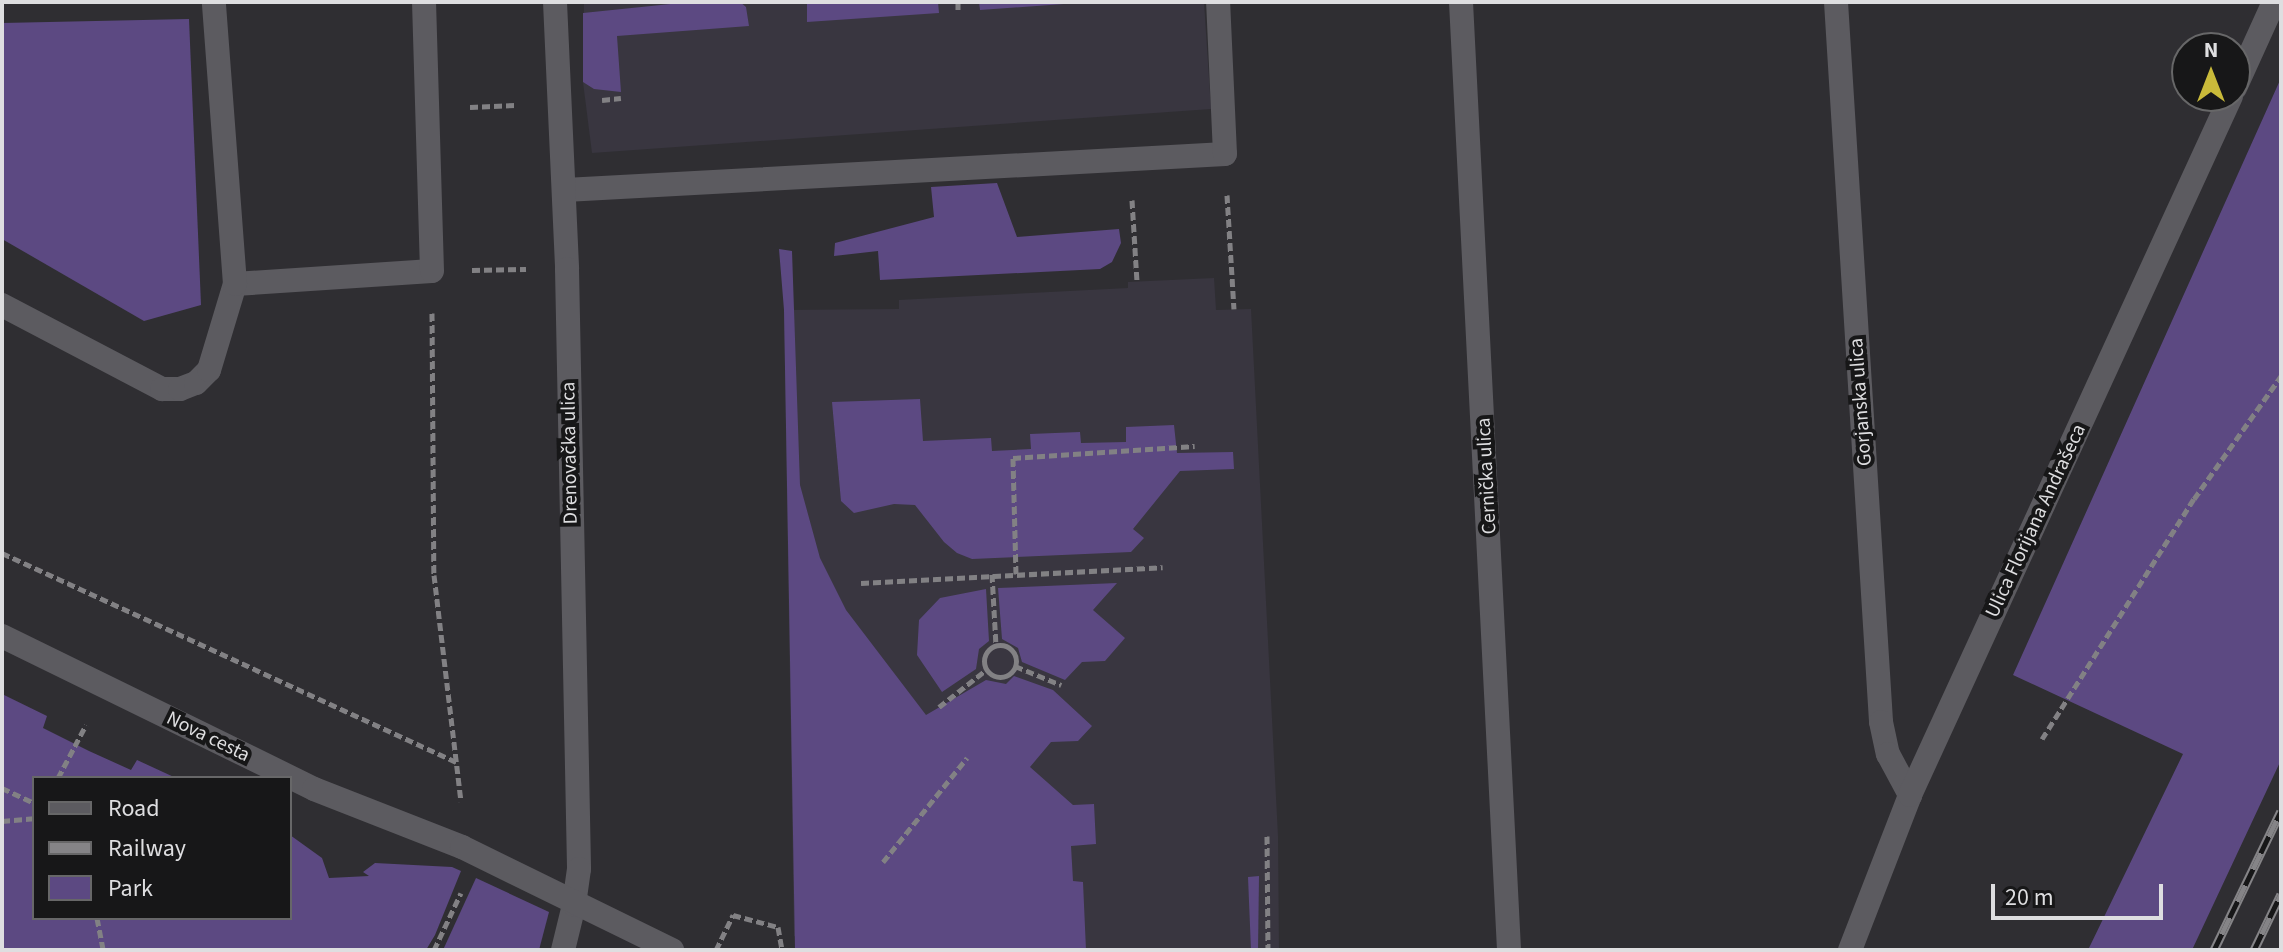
<!DOCTYPE html>
<meta charset="utf-8">
<style>
body{margin:0}
#map{position:relative;width:2283px;height:952px;overflow:hidden;background:#2f2e32;font-family:"Source Sans 3",sans-serif}
div>[style]{position:absolute}
.built>*{inset:0;background:#393640}
.green>*{inset:0;background:#5c4982}
.path>*{height:5px;margin-top:-2.5px;transform-origin:0;background:repeating-linear-gradient(90deg,#828184 0 8px,transparent 0 12px)}
.path>.ring{margin:-2.5px;padding:0;box-sizing:content-box;background:none;border:5px solid #828184;border-radius:50%}
.lane>*{height:24px;margin:-12px;padding:0 12px;transform-origin:12px;border-radius:12px;background:#5c5b60}
.street>*{height:24px;margin:-12px;padding:0 12px;transform-origin:12px;border-radius:12px;background:#5c5b60}
.rail>*{height:9px;margin-top:-4.5px;transform-origin:0;background:repeating-linear-gradient(90deg,#171718 0 18px,#858487 0 36px);box-sizing:border-box;border-block:2px solid #858487}
span{translate:-50% -50%;white-space:nowrap;text-align:center;line-height:1.15;-webkit-text-stroke:8px #171718;paint-order:stroke}
.street-label{font-size:20px;color:#dedee0}
.frame{position:absolute;inset:0;border:4px solid #dedee0;pointer-events:none}
.legend{position:absolute;left:32px;top:776px;width:260px;height:144px;box-sizing:border-box;background:#171718;border:2px solid #676768;margin:0;padding:10px 14px;list-style:none;font-size:24px;color:#dedee0}
.legend li{display:flex;align-items:center;gap:16px;height:40px}
.legend b{width:40px;border:2px solid #676768}
.north{position:absolute;left:2171px;top:32px;width:80px;height:80px;box-sizing:border-box;background:#171718;border:2px solid #676768;border-radius:50%;rotate:0deg;font-size:22px;font-weight:700;line-height:32px;text-align:center;color:#dedee0}
.north::after{content:'';display:block;margin:auto;width:28px;height:36px;background:#c9ba3a;clip-path:polygon(50% 0,100% 100%,50% 72%,0 100%)}
.scale{position:absolute;left:1991px;top:884px;width:172px;height:36px;box-sizing:border-box;border:4px solid #dedee0;border-top:0;padding-left:10px;font-size:24px;line-height:28px;white-space:nowrap;color:#dedee0;-webkit-text-stroke:6px #171718;paint-order:stroke}
</style>
<div id="map">
<div class="built">
<i style="clip-path:polygon(584px 2px,1204px 2px,1211px 109px,592px 153px,583px 82px)"></i>
<i style="clip-path:polygon(1214px 278px,1216px 310px,1251px 309px,1278px 836px,1279px 950px,821px 950px,794px 936px,784px 310px,899px 309px,899px 300px,1128px 288px,1128px 282px)"></i>
</div>
<div class="green">
<i style="clip-path:polygon(690px 2px,740px 2px,746px 7px,749px 26px,617px 36px,621px 92px,594px 89px,583px 82px,583px 13px)"></i>
<i style="clip-path:polygon(807px 2px,938px 2px,939px 13px,807px 22px)"></i>
<i style="clip-path:polygon(979px 2px,1091px 2px,980px 10px)"></i>
<i style="clip-path:polygon(189px 19px,201px 305px,144px 321px,2px 239px,2px 23px)"></i>
<i style="clip-path:polygon(2281px 78px,2281px 760px,2192px 950px,2088px 950px,2183px 754px,2013px 675px)"></i>
<i style="clip-path:polygon(997px 183px,1017px 237px,1119px 229px,1121px 243px,1112px 262px,1100px 269px,880px 280px,878px 251px,834px 256px,835px 243px,934px 217px,931px 187px)"></i>
<i style="clip-path:polygon(779px 249px,792px 251px,800px 485px,820px 558px,846px 610px,926px 715px,986px 680px,1006px 684px,1014px 676px,1053px 690px,1092px 726px,1078px 741px,1051px 742px,1030px 767px,1073px 805px,1094px 804px,1096px 844px,1071px 846px,1073px 881px,1083px 882px,1086px 950px,795px 950px,784px 310px)"></i>
<i style="clip-path:polygon(920px 399px,923px 441px,991px 438px,992px 451px,1031px 449px,1030px 434px,1080px 432px,1081px 443px,1126px 442px,1126px 427px,1174px 425px,1177px 453px,1233px 452px,1234px 469px,1180px 471px,1133px 529px,1144px 538px,1131px 552px,972px 559px,957px 553px,944px 542px,915px 505px,894px 504px,854px 513px,841px 501px,832px 402px)"></i>
<i style="clip-path:polygon(1117px 583px,1093px 610px,1125px 638px,1105px 661px,1082px 662px,1065px 680px,1022px 662px,1018px 648px,1002px 639px,998px 588px)"></i>
<i style="clip-path:polygon(986px 589px,989px 641px,979px 649px,976px 669px,942px 692px,917px 655px,919px 620px,940px 598px)"></i>
<i style="clip-path:polygon(2px 694px,47px 716px,43px 728px,89px 751px,131px 770px,137px 760px,176px 778px,34px 778px,34px 918px,290px 918px,290px 835px,322px 858px,329px 878px,369px 876px,363px 872px,375px 863px,452px 867px,461px 871px,435px 935px,426px 950px,2px 950px)"></i>
<i style="clip-path:polygon(1259px 876px,1258px 950px,1251px 950px,1248px 877px)"></i>
<i style="clip-path:polygon(476px 878px,549px 912px,539px 950px,443px 950px)"></i>
</div>
<div class="path">
<i style="left:958px;top:2px;width:9px;rotate:90deg"></i>
<i style="left:602px;top:100px;width:19px;rotate:-6deg"></i>
<i style="left:470px;top:107px;width:46px;rotate:-2.5deg"></i>
<i style="left:1227px;top:195px;width:114px;rotate:86.5deg"></i>
<i style="left:1132px;top:200px;width:82px;rotate:86.5deg"></i>
<i style="left:472px;top:270px;width:54px;rotate:-1.1deg"></i>
<i style="left:432px;top:313px;width:262px;rotate:89.6deg"></i>
<i style="left:434px;top:575px;width:228px;rotate:83.2deg"></i>
<i style="left:2px;top:553px;width:500px;rotate:24.7deg"></i>
<i style="left:992px;top:574px;width:71px;rotate:86.8deg"></i>
<i style="left:1016px;top:574px;width:116px;rotate:-91.5deg"></i>
<i style="left:1013px;top:458px;width:182px;rotate:-3.8deg"></i>
<i style="left:861px;top:583px;width:302px;rotate:-3deg"></i>
<i class="ring" style="left:984px;top:645px;width:27px;height:27px"></i>
<i style="left:1015px;top:666px;width:50px;rotate:22.4deg"></i>
<i style="left:939px;top:707px;width:60px;rotate:-38.2deg"></i>
<i style="left:2042px;top:739px;width:284px;rotate:-57.7deg"></i>
<i style="left:2194px;top:499px;width:151px;rotate:-54.7deg"></i>
<i style="left:58px;top:778px;width:60px;rotate:-62.2deg"></i>
<i style="left:2px;top:788px;width:35px;rotate:25deg"></i>
<i style="left:2px;top:821px;width:32px;rotate:-5deg"></i>
<i style="left:1267px;top:836px;width:114px;rotate:89.5deg"></i>
<i style="left:883px;top:862px;width:134px;rotate:-51.1deg"></i>
<i style="left:97px;top:918px;width:33px;rotate:79deg"></i>
<i style="left:434px;top:950px;width:63px;rotate:-64.7deg"></i>
<i style="left:716px;top:950px;width:39px;rotate:-64deg"></i>
<i style="left:733px;top:915px;width:47px;rotate:14.9deg"></i>
<i style="left:778px;top:927px;width:23px;rotate:80deg"></i>
</div>
<div class="lane">
<i style="left:565px;top:190px;width:661px;rotate:-3.12deg"></i>
<i style="left:1225px;top:154px;width:152px;rotate:-92.6deg"></i>
<i style="left:235px;top:284px;width:197px;rotate:-3.8deg"></i>
<i style="left:432px;top:271px;width:269px;rotate:-91.7deg"></i>
<i style="left:2px;top:305px;width:181px;rotate:27.7deg"></i>
<i style="left:162px;top:389px;width:18px"></i>
<i style="left:180px;top:389px;width:17px;rotate:-21deg"></i>
<i style="left:196px;top:383px;width:18px;rotate:-45deg"></i>
<i style="left:209px;top:370px;width:90px;rotate:-73.2deg"></i>
<i style="left:235px;top:284px;width:283px;rotate:-94.3deg"></i>
<i style="left:2px;top:636px;width:347px;rotate:26.1deg"></i>
<i style="left:314px;top:789px;width:159px;rotate:21.4deg"></i>
<i style="left:563px;top:950px;width:46px;rotate:-76.3deg"></i>
</div>
<div class="street">
<i style="left:555px;top:2px;width:267px;rotate:87.4deg"></i>
<i style="left:567px;top:269px;width:600px;rotate:88.85deg"></i>
<i style="left:579px;top:869px;width:36px;rotate:98deg"></i>
<i style="left:1461px;top:2px;width:949px;rotate:87.1deg"></i>
<i style="left:1836px;top:2px;width:721px;rotate:86.42deg"></i>
<i style="left:1881px;top:722px;width:33px;rotate:78deg"></i>
<i style="left:1888px;top:754px;width:47px;rotate:61.8deg"></i>
<i style="left:2235px;top:88px;width:94px;rotate:-65.6deg"></i>
<i style="left:462px;top:847px;width:234px;rotate:26.1deg"></i>
<i style="left:1850px;top:950px;width:166px;rotate:-68.8deg"></i>
<i style="left:1910px;top:795px;width:769px;rotate:-65.33deg"></i>
</div>
<div class="rail">
<i style="left:2214px;top:950px;width:154px;rotate:-64.3deg"></i>
<i style="left:2254px;top:950px;width:62px;rotate:-64.3deg"></i>
</div>
<div class="street-label">
<span style="left:1861px;top:402px;rotate:-94deg">Gorjanska ulica</span>
<span style="left:570px;top:453px;rotate:-91deg">Drenovačka ulica</span>
<span style="left:1487px;top:476px;rotate:-93deg">Cernička ulica</span>
<span style="left:2036px;top:521px;rotate:-65deg">Ulica Florijana Andrašeca</span>
<span style="left:208px;top:737px;rotate:26deg">Nova cesta</span>
</div>
<div class="frame"></div>
<ul class="legend">
<li><b style="height:10px;background:#5c5b60"></b>Road</li>
<li><b style="height:10px;background:#858487"></b>Railway</li>
<li><b style="height:22px;background:#5c4982"></b>Park</li>
</ul>
<div class="north">N</div>
<div class="scale">20 m</div>
</div>
